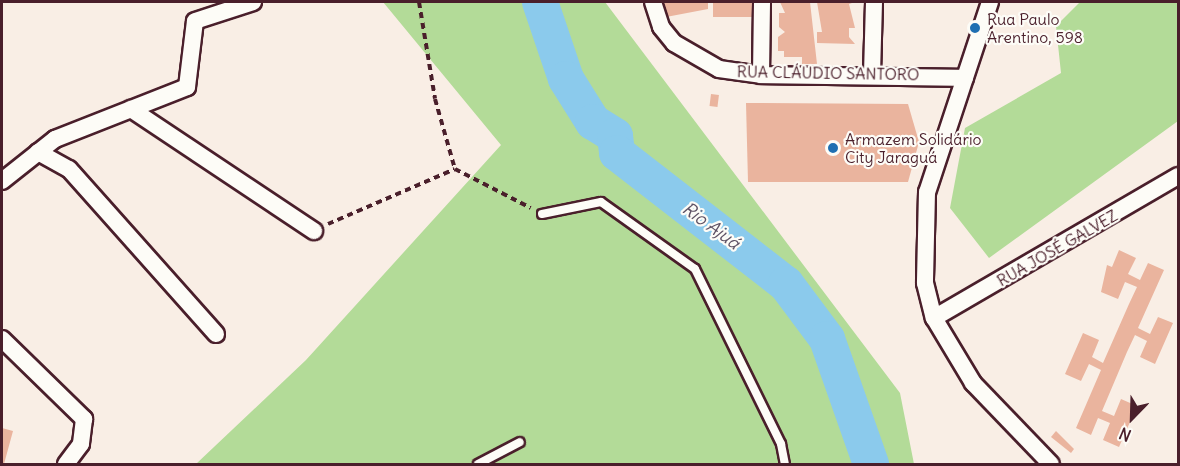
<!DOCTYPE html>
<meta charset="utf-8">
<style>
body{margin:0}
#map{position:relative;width:1180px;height:466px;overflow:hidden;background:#f9eee5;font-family:Delius,sans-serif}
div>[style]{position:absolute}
.green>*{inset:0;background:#b3db98}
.river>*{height:36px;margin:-18px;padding:0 18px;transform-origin:18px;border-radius:18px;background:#8bcaec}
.building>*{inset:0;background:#eab49e;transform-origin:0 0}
.path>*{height:4px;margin-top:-2px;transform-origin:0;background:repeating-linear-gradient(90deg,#4a1f2b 0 6px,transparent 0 10.5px)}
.roads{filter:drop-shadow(2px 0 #4a1f2b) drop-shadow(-2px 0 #4a1f2b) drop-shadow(0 2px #4a1f2b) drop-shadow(0 -2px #4a1f2b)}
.service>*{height:8px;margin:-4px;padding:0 4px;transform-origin:4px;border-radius:4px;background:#fdfcf7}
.minor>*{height:16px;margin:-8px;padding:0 8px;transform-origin:8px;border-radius:8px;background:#fdfcf7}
.dots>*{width:16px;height:16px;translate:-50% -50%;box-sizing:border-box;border:3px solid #fdfcf7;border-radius:50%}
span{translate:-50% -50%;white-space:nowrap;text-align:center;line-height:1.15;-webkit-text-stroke:4.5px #fdfcf7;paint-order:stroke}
.poi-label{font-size:16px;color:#4a1f2b}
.left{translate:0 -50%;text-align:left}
.street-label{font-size:16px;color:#4a1f2b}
.water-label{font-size:18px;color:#5e5265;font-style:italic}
.frame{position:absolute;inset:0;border:3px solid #4a1f2b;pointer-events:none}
.north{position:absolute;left:1102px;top:388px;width:60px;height:60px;-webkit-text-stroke:4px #fdfcf7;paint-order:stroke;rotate:203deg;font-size:16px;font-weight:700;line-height:24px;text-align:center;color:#4a1f2b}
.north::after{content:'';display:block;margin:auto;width:21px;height:27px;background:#4a1f2b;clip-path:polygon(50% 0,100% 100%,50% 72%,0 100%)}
</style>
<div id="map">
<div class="green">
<i style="clip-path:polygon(383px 2px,605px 2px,900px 393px,914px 464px,196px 464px,306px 360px,501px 145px)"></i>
<i style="clip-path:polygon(1080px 2px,1178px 2px,1178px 121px,989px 258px,950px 208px,965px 128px,1061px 73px,1056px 26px)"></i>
</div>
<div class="river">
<i style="left:540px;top:2px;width:81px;rotate:71.3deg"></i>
<i style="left:566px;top:79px;width:51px;rotate:57.9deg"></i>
<i style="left:593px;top:122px;width:26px;rotate:32deg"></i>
<i style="left:615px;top:136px;width:17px;rotate:83deg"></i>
<i style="left:617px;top:153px;width:214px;rotate:37.8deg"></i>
<i style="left:786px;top:284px;width:69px;rotate:53.3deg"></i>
<i style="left:827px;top:339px;width:133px;rotate:70.6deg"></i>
</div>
<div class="building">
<i style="clip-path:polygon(664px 2px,708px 2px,708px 9px,666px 17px)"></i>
<i style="left:713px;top:2px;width:41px;height:15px"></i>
<i style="clip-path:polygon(780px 2px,810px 2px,817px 64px,802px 64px,802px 57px,784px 57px,784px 51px,778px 51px,778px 37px,785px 32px,779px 27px,779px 13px,785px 13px)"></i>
<i style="clip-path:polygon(817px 2px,855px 2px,849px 4px,855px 28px,849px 28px,849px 37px,855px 44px,817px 43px,817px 32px,822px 32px)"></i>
<i style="left:711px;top:94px;width:8px;height:12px;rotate:7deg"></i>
<i style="clip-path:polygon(746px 103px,908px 104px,919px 142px,908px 182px,748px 182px)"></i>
<i style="clip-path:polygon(1119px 250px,1136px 258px,1128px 274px,1140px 280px,1148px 263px,1164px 270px,1138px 328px,1150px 334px,1158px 317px,1173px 323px,1155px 364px,1140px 357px,1147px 341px,1135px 335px,1127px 352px,1102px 411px,1114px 416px,1121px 399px,1137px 406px,1119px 447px,1103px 440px,1110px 423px,1098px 418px,1091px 435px,1076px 428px,1101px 370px,1089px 364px,1081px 381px,1065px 374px,1083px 333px,1099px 340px,1092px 357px,1103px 363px,1129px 304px,1137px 287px,1125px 282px,1118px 299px,1101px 292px,1107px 265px,1112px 267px)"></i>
<i style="clip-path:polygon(2px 428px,13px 431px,4px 464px,2px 464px)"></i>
<i style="clip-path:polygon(1056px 431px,1074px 449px,1071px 453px,1051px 437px)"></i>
</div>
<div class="path">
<i style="left:419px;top:2px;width:98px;rotate:80.6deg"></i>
<i style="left:435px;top:99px;width:73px;rotate:74.1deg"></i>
<i style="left:328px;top:224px;width:138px;rotate:-23.4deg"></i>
<i style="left:455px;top:169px;width:85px;rotate:27.2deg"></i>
</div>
<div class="roads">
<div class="service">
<i style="left:542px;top:214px;width:60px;rotate:-11.5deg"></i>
<i style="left:601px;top:202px;width:115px;rotate:35.5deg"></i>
<i style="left:695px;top:269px;width:195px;rotate:63.8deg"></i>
<i style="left:781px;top:444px;width:20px;rotate:79deg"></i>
<i style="left:478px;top:464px;width:47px;rotate:-27.6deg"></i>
</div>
<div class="minor">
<i style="left:653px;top:2px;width:26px;rotate:72deg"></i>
<i style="left:661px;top:27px;width:21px;rotate:51deg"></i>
<i style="left:674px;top:43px;width:52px;rotate:30deg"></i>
<i style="left:719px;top:69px;width:42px;rotate:8.1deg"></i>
<i style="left:761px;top:75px;width:204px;rotate:0.8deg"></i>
<i style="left:990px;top:2px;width:200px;rotate:108.3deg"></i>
<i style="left:927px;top:192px;width:91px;rotate:91.3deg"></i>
<i style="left:925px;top:283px;width:36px;rotate:76deg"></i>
<i style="left:934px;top:318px;width:76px;rotate:59deg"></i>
<i style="left:973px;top:383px;width:112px;rotate:46.1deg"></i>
<i style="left:872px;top:74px;width:72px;rotate:-88.4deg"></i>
<i style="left:761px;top:75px;width:73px;rotate:-89.2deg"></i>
<i style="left:131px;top:109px;width:220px;rotate:33.7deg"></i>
<i style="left:38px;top:152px;width:35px;rotate:29deg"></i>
<i style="left:69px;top:169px;width:221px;rotate:48.3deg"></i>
<i style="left:2px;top:181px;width:68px;rotate:-38.4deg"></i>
<i style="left:55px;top:139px;width:142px;rotate:-21.5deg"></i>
<i style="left:187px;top:87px;width:66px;rotate:-83.1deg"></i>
<i style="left:195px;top:21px;width:61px;rotate:-18.1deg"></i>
<i style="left:934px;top:318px;width:282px;rotate:-30.2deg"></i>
<i style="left:2px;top:339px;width:115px;rotate:44.3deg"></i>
<i style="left:84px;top:419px;width:25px;rotate:97deg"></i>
<i style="left:81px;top:444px;width:25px;rotate:127deg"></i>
</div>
</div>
<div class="dots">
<i style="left:975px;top:28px;background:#1f6fb2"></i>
<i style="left:833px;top:148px;background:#1f6fb2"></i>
</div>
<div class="poi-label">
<span class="left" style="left:987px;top:28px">Rua Paulo<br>Arentino, 598</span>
<span class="left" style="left:845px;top:148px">Armazem Solidário<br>City Jaraguá</span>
</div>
<div class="street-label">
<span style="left:828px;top:73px;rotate:1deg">RUA CLÁUDIO SANTORO</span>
<span style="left:1057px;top:248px;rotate:-30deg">RUA JOSÉ GALVEZ</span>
</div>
<div class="water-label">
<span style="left:711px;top:226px;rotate:36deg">Rio Ajuá</span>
</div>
<div class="frame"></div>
<div class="north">N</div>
</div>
